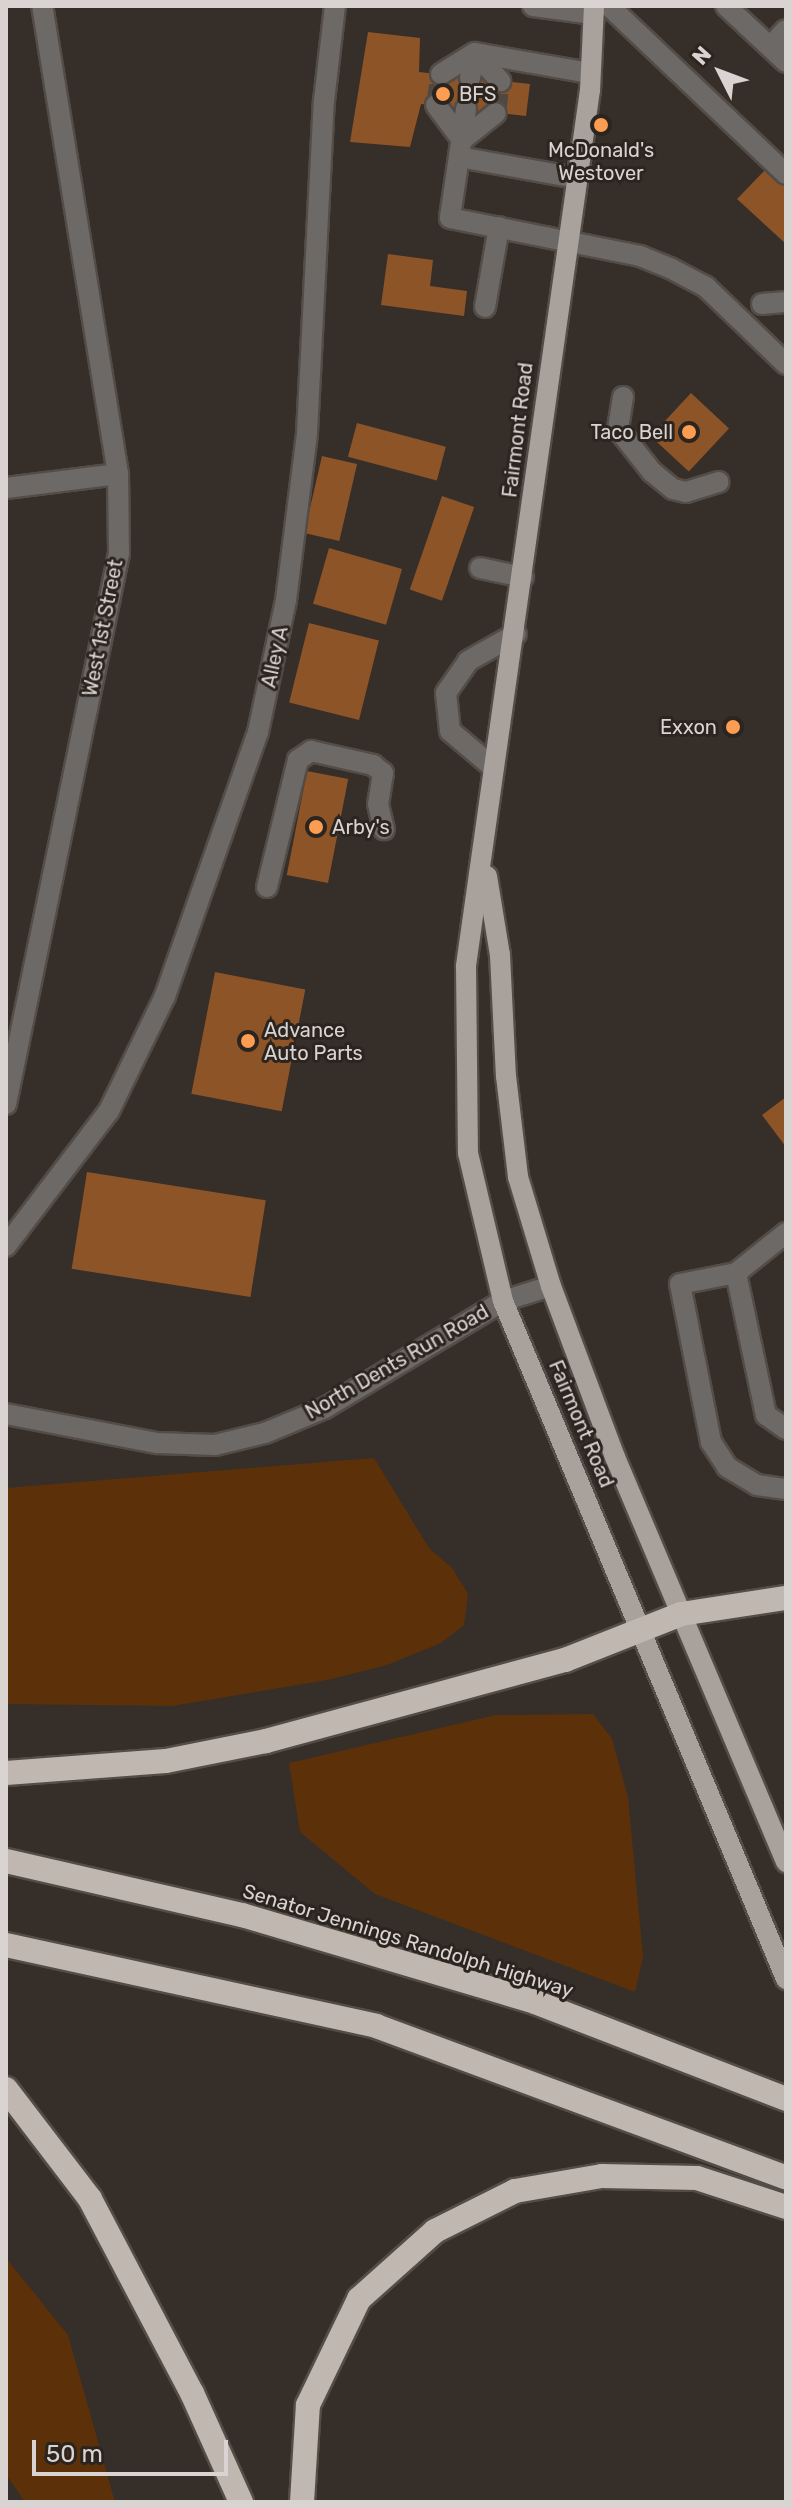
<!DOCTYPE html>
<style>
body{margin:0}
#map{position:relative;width:792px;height:2508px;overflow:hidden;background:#362e29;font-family:Rubik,sans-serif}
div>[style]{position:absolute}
.green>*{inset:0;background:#5c3009}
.building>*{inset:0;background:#8c5427;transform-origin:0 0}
.minor-tunnel>*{height:20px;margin-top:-10px;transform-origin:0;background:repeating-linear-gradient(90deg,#4e4742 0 20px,transparent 0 30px)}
.roads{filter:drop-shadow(2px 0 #534c47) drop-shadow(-2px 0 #534c47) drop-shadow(0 2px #534c47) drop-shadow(0 -2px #534c47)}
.minor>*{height:20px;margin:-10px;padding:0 10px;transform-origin:10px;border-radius:10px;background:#6d6966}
.major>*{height:20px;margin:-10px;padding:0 10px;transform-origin:10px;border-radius:10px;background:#a9a19b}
.highway>*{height:24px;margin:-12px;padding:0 12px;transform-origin:12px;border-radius:12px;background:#c0b7b0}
.dots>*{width:22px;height:22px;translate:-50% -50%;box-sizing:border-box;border:4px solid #2c251f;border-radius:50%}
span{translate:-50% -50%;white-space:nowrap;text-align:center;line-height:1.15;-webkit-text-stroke:6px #2c251f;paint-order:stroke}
.poi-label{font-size:20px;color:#d9d4d1}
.left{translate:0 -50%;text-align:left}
.right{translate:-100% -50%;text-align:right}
.street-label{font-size:20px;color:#d9d4d1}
.frame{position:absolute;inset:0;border:8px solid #d9d4d1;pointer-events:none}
.north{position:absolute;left:680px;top:32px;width:80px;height:80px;-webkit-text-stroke:6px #2c251f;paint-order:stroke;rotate:312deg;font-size:22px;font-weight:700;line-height:32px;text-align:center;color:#d9d4d1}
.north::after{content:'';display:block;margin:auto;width:28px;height:36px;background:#d9d4d1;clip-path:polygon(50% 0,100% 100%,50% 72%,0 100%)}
.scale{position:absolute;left:32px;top:2440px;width:196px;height:36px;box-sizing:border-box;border:4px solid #d9d4d1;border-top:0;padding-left:10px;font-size:24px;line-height:28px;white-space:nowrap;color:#d9d4d1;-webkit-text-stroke:6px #2c251f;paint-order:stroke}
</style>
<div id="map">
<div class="green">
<i style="clip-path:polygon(374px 1458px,429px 1548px,452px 1568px,468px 1594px,464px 1625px,441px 1643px,387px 1665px,327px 1680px,172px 1706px,6px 1704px,6px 1488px)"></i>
<i style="clip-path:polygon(593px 1714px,612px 1739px,628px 1797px,643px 1957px,635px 1992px,375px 1894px,300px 1832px,289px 1763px,496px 1715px)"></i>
<i style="clip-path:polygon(6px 2258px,68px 2335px,115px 2502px,25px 2502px,6px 2474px)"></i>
</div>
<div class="building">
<i style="clip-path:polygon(368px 32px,420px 38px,419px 72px,530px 84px,526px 116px,421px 104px,410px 147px,350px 142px)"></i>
<i style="clip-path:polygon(767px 168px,786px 185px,786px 244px,737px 199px)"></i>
<i style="clip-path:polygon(388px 254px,433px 260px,430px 286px,467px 291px,464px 316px,381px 305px)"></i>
<i style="left:691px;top:393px;width:52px;height:59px;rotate:43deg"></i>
<i style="left:357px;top:423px;width:92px;height:35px;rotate:15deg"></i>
<i style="left:322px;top:456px;width:36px;height:79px;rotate:13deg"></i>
<i style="left:442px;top:496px;width:34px;height:99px;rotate:19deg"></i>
<i style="left:329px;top:548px;width:76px;height:58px;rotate:16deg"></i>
<i style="left:309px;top:623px;width:72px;height:82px;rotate:14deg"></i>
<i style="left:307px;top:771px;width:42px;height:106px;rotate:11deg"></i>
<i style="left:215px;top:972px;width:92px;height:124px;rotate:11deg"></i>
<i style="clip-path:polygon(786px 1097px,786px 1147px,762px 1115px)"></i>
<i style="left:87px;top:1172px;width:181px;height:98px;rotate:9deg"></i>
</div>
<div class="minor-tunnel">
<i style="left:436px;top:105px;width:31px;rotate:-81deg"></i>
<i style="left:466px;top:109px;width:31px;rotate:-83deg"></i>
<i style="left:496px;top:113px;width:32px;rotate:-83deg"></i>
</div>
<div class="roads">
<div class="minor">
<i style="left:533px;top:6px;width:61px;rotate:7.6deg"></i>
<i style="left:609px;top:6px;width:244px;rotate:43.5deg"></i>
<i style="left:726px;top:6px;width:82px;rotate:43deg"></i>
<i style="left:770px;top:47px;width:23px;rotate:-47deg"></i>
<i style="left:475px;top:53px;width:38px;rotate:48deg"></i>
<i style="left:441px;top:74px;width:40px;rotate:-32deg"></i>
<i style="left:475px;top:53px;width:117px;rotate:9.9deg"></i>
<i style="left:470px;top:78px;width:25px;rotate:-79deg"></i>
<i style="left:436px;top:105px;width:44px;rotate:53.4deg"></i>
<i style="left:466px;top:109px;width:110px;rotate:98.4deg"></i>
<i style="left:450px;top:218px;width:194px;rotate:11.3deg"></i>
<i style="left:640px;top:256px;width:32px;rotate:22deg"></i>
<i style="left:670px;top:268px;width:41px;rotate:27.8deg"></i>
<i style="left:706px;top:287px;width:111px;rotate:43.9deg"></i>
<i style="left:462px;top:140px;width:43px;rotate:-38.5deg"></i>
<i style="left:459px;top:157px;width:120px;rotate:10.1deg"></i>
<i style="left:762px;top:304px;width:24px;rotate:-5deg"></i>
<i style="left:485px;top:307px;width:81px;rotate:-80.1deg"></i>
<i style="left:623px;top:397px;width:32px;rotate:99deg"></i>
<i style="left:618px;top:429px;width:55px;rotate:51.7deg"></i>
<i style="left:652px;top:472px;width:27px;rotate:39deg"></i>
<i style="left:673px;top:489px;width:13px;rotate:13deg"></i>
<i style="left:686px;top:492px;width:34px;rotate:-17deg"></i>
<i style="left:6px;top:488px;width:113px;rotate:-7.1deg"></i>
<i style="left:480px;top:568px;width:44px;rotate:11.8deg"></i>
<i style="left:494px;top:768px;width:57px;rotate:-139.9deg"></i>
<i style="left:450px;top:731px;width:38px;rotate:-96deg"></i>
<i style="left:446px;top:693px;width:39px;rotate:-55deg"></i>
<i style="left:468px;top:661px;width:55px;rotate:-29.4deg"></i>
<i style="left:267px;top:887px;width:131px;rotate:-76.3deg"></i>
<i style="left:298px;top:760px;width:16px;rotate:-35deg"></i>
<i style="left:311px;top:751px;width:64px;rotate:12.7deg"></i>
<i style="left:373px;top:765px;width:13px;rotate:39deg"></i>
<i style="left:383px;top:773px;width:31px;rotate:99deg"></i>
<i style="left:378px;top:804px;width:26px;rotate:77deg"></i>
<i style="left:6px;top:1104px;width:562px;rotate:-78.41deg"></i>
<i style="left:119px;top:553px;width:79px;rotate:-90.7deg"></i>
<i style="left:118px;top:474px;width:474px;rotate:-99.2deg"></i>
<i style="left:786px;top:1233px;width:64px;rotate:141.3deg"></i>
<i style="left:736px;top:1273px;width:57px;rotate:168.9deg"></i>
<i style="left:680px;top:1284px;width:161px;rotate:78.9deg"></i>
<i style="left:711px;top:1442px;width:30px;rotate:57deg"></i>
<i style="left:727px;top:1467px;width:35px;rotate:31deg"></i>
<i style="left:757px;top:1485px;width:29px;rotate:8deg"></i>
<i style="left:6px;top:1246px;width:170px;rotate:-52.7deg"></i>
<i style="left:109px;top:1111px;width:128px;rotate:-64deg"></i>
<i style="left:165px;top:996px;width:280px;rotate:-70.6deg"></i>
<i style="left:258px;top:732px;width:135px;rotate:-78deg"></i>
<i style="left:286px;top:600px;width:168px;rotate:-82.8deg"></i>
<i style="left:307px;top:433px;width:332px;rotate:-87.1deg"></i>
<i style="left:324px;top:101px;width:96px;rotate:-83.4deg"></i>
<i style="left:736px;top:1273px;width:145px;rotate:78.1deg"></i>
<i style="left:766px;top:1415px;width:24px;rotate:35deg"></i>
<i style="left:6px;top:1414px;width:154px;rotate:10.9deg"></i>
<i style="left:157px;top:1443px;width:58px;rotate:2deg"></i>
<i style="left:215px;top:1445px;width:51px;rotate:-13.5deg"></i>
<i style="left:265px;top:1433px;width:65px;rotate:-22.6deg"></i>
<i style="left:325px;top:1408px;width:208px;rotate:-31deg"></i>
<i style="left:503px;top:1301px;width:50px;rotate:-17.4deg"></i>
</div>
<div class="major">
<i style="left:594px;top:6px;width:84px;rotate:92.7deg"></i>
<i style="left:590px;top:90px;width:885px;rotate:98.06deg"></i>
<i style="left:466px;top:966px;width:187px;rotate:89.4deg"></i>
<i style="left:468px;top:1153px;width:152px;rotate:76.7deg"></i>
<i style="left:503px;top:1301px;width:735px;rotate:67.34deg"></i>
<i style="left:487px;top:876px;width:80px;rotate:80.7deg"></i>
<i style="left:500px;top:955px;width:121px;rotate:87.2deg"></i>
<i style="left:506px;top:1076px;width:102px;rotate:83.2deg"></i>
<i style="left:518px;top:1177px;width:114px;rotate:73.2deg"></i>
<i style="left:551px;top:1286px;width:183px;rotate:69.5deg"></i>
<i style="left:615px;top:1457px;width:440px;rotate:67.1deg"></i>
</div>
<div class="highway">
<i style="left:6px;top:1773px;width:160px;rotate:-4.3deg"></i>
<i style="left:166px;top:1761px;width:102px;rotate:-11.3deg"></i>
<i style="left:266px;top:1741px;width:310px;rotate:-15.2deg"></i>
<i style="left:565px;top:1660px;width:125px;rotate:-21.6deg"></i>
<i style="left:681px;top:1614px;width:106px;rotate:-8.7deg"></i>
<i style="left:6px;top:1861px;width:242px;rotate:12.9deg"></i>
<i style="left:242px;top:1915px;width:306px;rotate:16.5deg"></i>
<i style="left:535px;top:2002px;width:269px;rotate:21.1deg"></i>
<i style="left:6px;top:1945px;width:379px;rotate:12.3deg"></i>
<i style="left:376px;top:2026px;width:437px;rotate:20.3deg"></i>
<i style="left:6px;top:2089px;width:138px;rotate:52.6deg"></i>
<i style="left:90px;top:2199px;width:219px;rotate:62.3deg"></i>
<i style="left:192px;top:2393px;width:120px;rotate:65.8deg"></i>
<i style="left:302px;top:2502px;width:97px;rotate:-86.5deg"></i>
<i style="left:308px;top:2405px;width:118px;rotate:-64.3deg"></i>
<i style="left:359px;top:2299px;width:102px;rotate:-41.8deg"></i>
<i style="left:435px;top:2231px;width:89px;rotate:-26.6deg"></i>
<i style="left:515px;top:2191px;width:88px;rotate:-9.8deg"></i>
<i style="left:602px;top:2176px;width:95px;rotate:1.2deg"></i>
<i style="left:697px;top:2178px;width:94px;rotate:18deg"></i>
</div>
</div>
<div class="dots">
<i style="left:443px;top:94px;background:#fc9d52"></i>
<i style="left:601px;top:125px;background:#fc9d52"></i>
<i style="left:689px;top:432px;background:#fc9d52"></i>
<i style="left:733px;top:727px;background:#fc9d52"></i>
<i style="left:316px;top:827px;background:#fc9d52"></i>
<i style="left:248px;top:1041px;background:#fc9d52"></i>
</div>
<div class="poi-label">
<span class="left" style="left:459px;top:94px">BFS</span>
<span style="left:601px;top:162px">McDonald's<br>Westover</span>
<span class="right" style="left:673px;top:432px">Taco Bell</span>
<span class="right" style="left:717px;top:727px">Exxon</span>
<span class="left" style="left:332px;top:827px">Arby's</span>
<span class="left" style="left:264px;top:1042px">Advance<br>Auto Parts</span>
</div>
<div class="street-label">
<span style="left:518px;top:430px;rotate:-83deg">Fairmont Road</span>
<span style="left:103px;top:628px;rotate:-79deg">West 1st Street</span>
<span style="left:275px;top:657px;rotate:-78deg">Alley A</span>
<span style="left:397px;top:1362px;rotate:-30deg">North Dents Run Road</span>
<span style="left:581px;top:1424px;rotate:67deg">Fairmont Road</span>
<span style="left:408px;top:1941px;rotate:17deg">Senator Jennings Randolph Highway</span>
</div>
<div class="frame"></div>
<div class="north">N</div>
<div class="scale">50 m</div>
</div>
